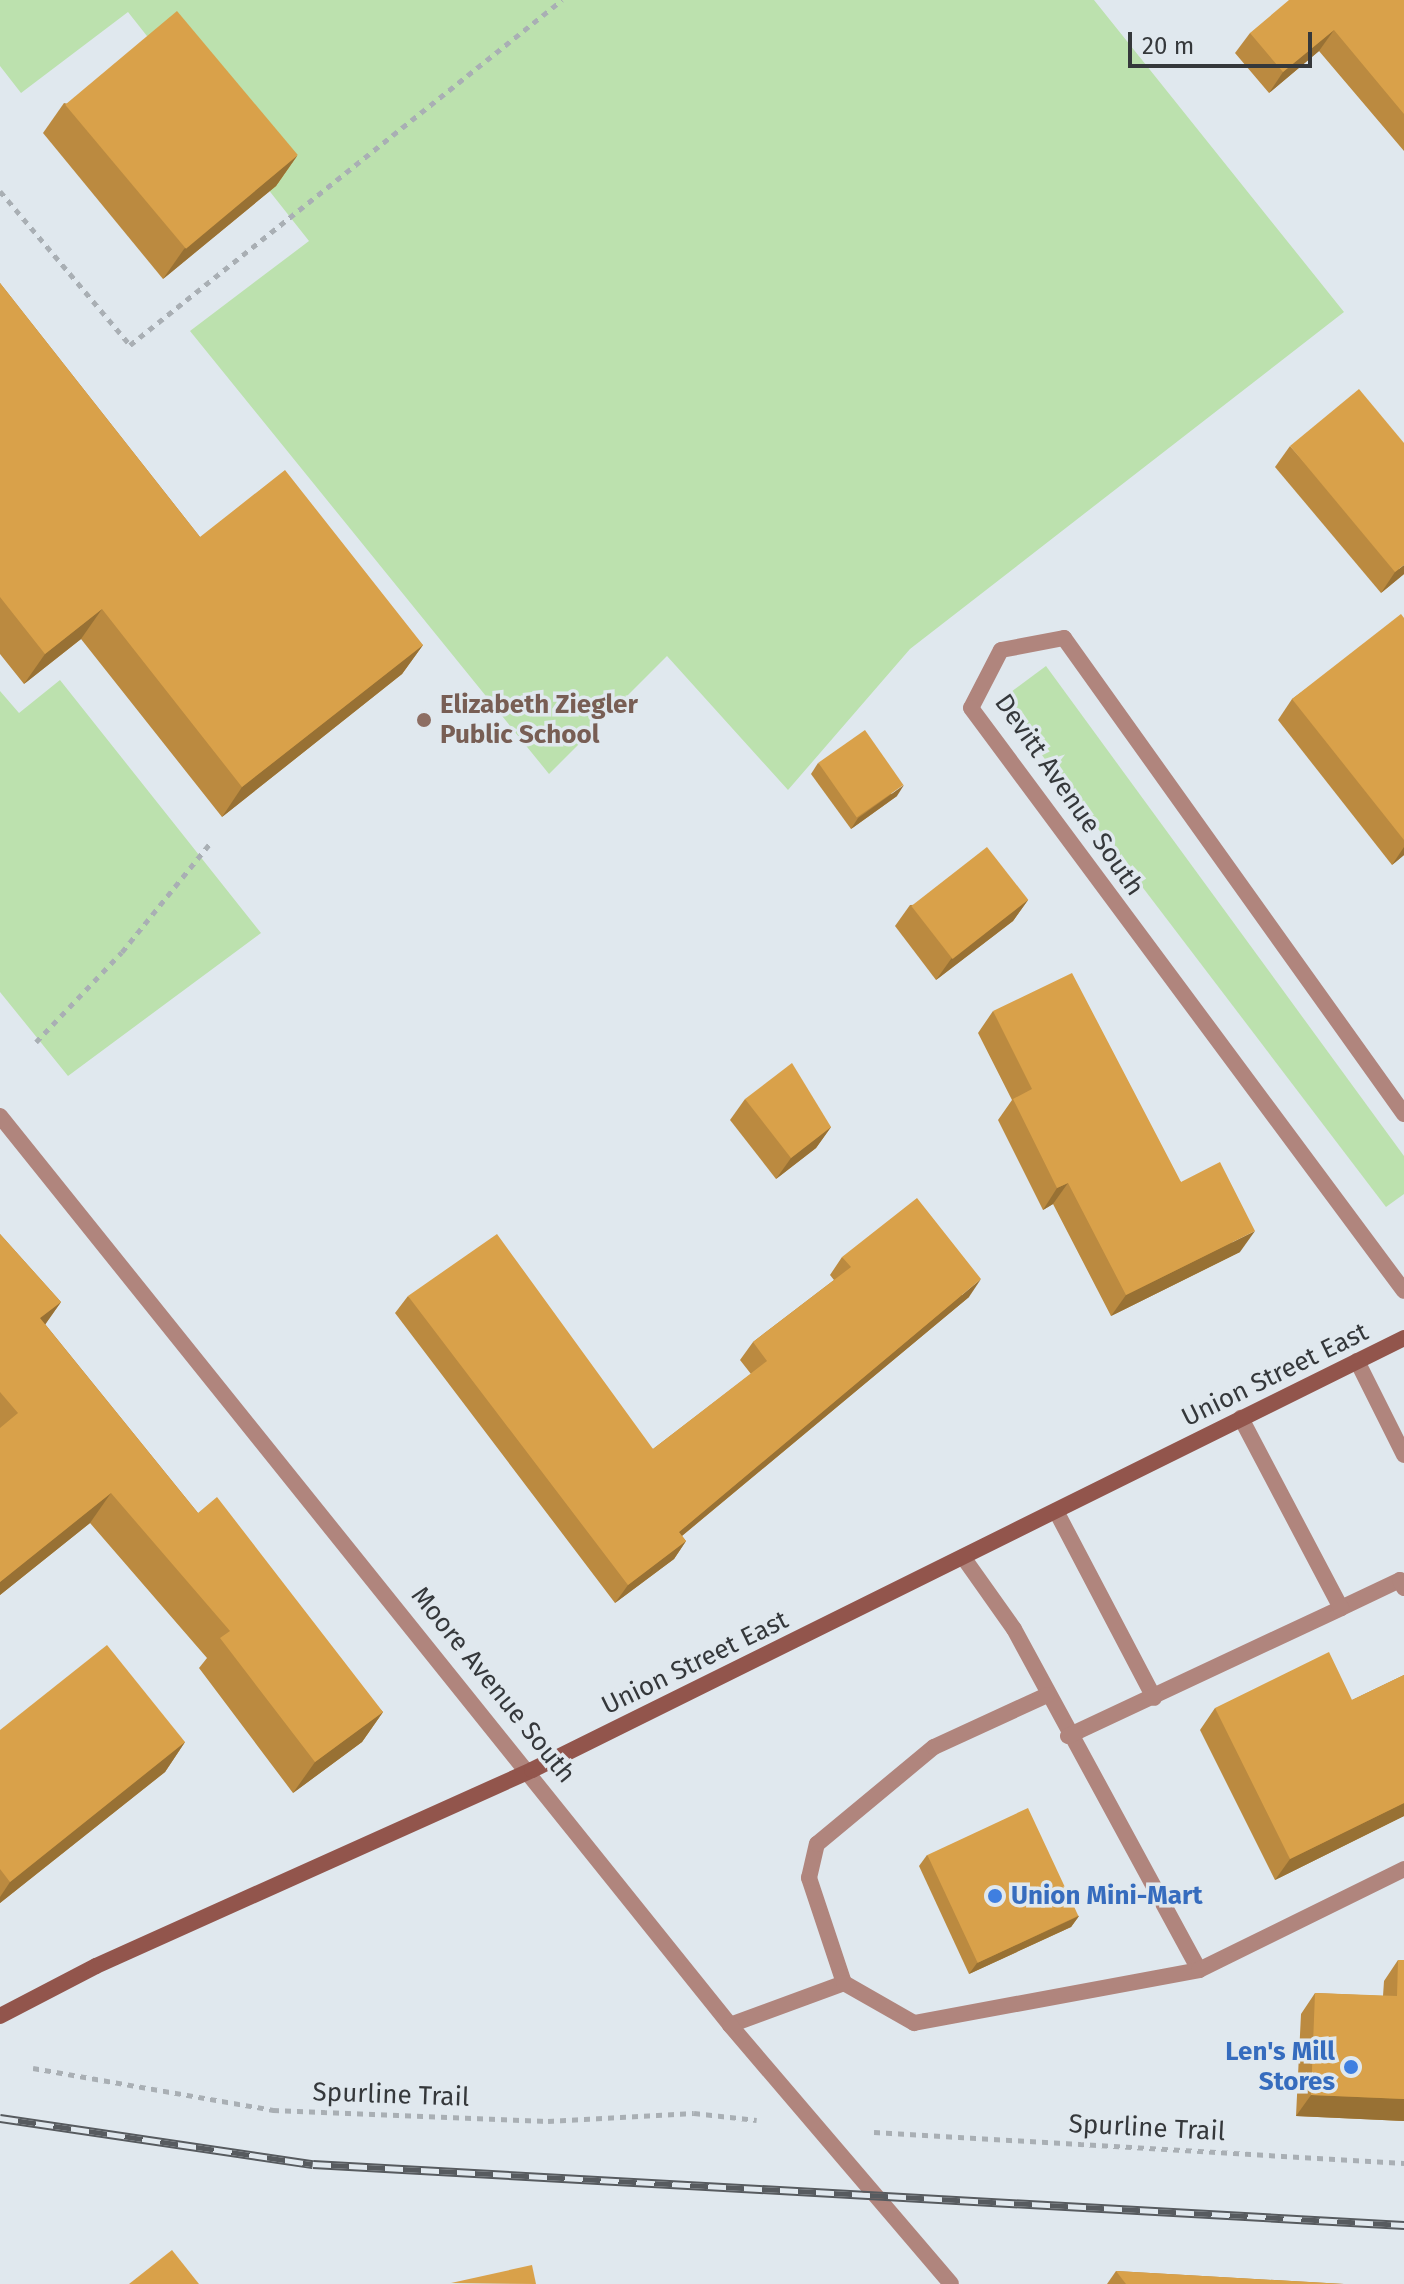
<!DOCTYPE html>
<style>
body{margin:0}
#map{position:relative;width:1404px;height:2284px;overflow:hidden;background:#e0e8ee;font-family:"Fira Sans",sans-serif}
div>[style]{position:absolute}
.green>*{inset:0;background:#bce1ae}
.path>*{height:5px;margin-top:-2.5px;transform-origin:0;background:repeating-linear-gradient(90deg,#a9afb4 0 6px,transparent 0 12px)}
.lane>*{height:16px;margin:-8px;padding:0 8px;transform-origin:8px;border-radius:8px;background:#b0857d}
.street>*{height:16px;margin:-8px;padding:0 8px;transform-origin:8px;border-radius:8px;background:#b0857d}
.secondary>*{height:16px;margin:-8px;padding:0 8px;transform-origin:8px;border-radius:8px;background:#92554c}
.rail>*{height:9px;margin-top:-4.5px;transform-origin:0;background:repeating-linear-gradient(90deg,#e0e8ee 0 18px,#575b5f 0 36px);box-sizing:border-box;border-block:2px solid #575b5f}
.wall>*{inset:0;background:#bb8a40}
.shaded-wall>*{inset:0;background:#987134}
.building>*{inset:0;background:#d9a14a;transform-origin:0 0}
.dots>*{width:22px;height:22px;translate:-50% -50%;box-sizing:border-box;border:4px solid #e0e8ee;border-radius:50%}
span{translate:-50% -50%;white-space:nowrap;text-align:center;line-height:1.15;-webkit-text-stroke:7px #e0e8ee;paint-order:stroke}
.education-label{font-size:26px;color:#785e54;font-weight:700}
.left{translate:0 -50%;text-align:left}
.street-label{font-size:26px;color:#35383b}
.shop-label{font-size:26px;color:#366cbe;font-weight:700}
.right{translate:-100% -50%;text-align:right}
.scale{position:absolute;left:1128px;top:32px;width:184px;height:36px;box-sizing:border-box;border:4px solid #35383b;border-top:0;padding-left:10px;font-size:24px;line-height:28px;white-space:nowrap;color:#35383b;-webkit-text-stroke:6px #e0e8ee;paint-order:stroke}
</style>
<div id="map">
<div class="green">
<i style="clip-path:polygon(0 0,1094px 0,1344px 312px,910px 649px,788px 790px,667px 656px,549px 774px,190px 331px,309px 241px,128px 12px,21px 93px,0 66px)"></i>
<i style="clip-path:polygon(1046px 666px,1404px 1156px,1404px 1194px,1386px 1207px,1000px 700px)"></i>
<i style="clip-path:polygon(60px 680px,261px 933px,68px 1076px,0 992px,0 691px,19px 713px)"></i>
</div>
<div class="path">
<i style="left:0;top:191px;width:202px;rotate:49.8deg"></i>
<i style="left:130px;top:345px;width:553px;rotate:-38.61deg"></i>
<i style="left:36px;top:1042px;width:124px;rotate:-46.3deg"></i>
<i style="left:122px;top:952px;width:143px;rotate:-51deg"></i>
<i style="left:33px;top:2068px;width:244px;rotate:9.9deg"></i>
<i style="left:273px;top:2110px;width:275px;rotate:2.3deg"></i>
<i style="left:548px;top:2121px;width:146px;rotate:-3.1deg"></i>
<i style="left:694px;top:2113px;width:63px;rotate:6.3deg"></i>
<i style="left:874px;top:2132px;width:531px;rotate:3.35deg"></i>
</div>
<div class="lane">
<i style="left:1357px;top:1361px;width:105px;rotate:63.4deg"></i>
<i style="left:1056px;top:1511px;width:211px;rotate:62.3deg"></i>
<i style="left:963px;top:1557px;width:88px;rotate:54.7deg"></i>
<i style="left:1014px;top:1629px;width:388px;rotate:61.5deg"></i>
<i style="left:1341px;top:1608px;width:65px;rotate:-25.4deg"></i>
<i style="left:1400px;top:1580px;width:9px;rotate:63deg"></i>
<i style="left:1068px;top:1736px;width:302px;rotate:-25.1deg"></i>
<i style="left:1341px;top:1608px;width:215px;rotate:-117.8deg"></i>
<i style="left:844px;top:1983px;width:111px;rotate:-108.4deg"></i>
<i style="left:809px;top:1878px;width:35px;rotate:-77deg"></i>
<i style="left:817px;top:1844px;width:152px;rotate:-39.7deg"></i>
<i style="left:934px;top:1747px;width:124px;rotate:-24.7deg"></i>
<i style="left:730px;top:2025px;width:121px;rotate:-20.2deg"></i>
<i style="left:844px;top:1983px;width:81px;rotate:29.7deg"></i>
<i style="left:914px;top:2023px;width:290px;rotate:-10.5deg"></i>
<i style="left:1199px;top:1970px;width:229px;rotate:-26.2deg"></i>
</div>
<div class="street">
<i style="left:1404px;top:1114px;width:585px;rotate:-125.54deg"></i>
<i style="left:1064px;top:638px;width:64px;rotate:169.2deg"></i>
<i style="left:1001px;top:650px;width:65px;rotate:117.3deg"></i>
<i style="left:971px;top:708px;width:726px;rotate:53.4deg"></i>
<i style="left:0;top:1116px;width:1166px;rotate:51.23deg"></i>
<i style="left:730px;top:2025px;width:340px;rotate:49.5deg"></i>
</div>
<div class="secondary">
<i style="left:0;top:2016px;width:108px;rotate:-27.5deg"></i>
<i style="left:96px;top:1966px;width:478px;rotate:-24.2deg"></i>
<i style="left:532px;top:1770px;width:973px;rotate:-26.35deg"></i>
</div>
<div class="rail">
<i style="left:0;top:2118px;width:316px;rotate:8.4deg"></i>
<i style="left:313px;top:2164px;width:1093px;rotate:3.2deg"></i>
</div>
<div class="wall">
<i style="clip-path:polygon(1404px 0,1404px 151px,1319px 51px,1269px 93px,1235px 53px,1250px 33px)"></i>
<i style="clip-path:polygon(64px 103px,297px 156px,276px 186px,163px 279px,43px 133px)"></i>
<i style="clip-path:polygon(0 283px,200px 537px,423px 645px,402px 674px,222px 817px,81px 639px,24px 684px,0 654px)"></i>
<i style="clip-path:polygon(1290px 446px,1404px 574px,1381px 593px,1275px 467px)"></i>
<i style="clip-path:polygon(1404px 618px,1404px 855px,1392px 865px,1278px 720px,1292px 699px)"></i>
<i style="clip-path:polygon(818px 763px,897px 796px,851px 829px,811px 774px)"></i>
<i style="clip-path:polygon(1028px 900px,1013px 921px,936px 980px,895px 926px,910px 905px)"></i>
<i style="clip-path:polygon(993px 1011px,1181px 1182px,1240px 1252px,1111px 1316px,1053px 1204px,1043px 1210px,998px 1120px,1012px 1100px,978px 1033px)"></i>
<i style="clip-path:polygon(745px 1099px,831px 1127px,816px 1148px,776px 1179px,730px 1120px)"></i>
<i style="clip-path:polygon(0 1234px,61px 1302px,45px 1324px,198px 1513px,383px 1712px,362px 1742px,293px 1793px,199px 1668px,207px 1658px,90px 1523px,0 1595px)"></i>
<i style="clip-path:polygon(842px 1257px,969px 1297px,682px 1536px,686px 1541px,674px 1559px,615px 1603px,395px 1313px,408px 1296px,653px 1449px,751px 1374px,740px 1360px,753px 1342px,834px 1280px,830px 1275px)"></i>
<i style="clip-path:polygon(1404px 1675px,1404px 1816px,1275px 1880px,1200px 1730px,1215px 1708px,1352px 1700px)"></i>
<i style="clip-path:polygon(0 1730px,185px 1742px,165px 1772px,0 1903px)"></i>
<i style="clip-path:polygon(927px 1855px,1079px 1916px,1071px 1927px,969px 1974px,919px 1866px)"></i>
<i style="clip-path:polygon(1398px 1960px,1404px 2121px,1296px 2116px,1301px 2014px,1315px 1993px,1383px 1996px,1384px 1981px)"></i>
<i style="clip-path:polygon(1116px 2271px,1344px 2284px,1107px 2284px)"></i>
</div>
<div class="shaded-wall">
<i style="clip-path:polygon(1334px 30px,1319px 51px,1269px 93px,1283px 72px)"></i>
<i style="clip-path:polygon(297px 156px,276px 186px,163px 279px,184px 249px)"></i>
<i style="clip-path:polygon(1404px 565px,1404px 574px,1381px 593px,1395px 572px)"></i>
<i style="clip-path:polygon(102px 609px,81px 639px,24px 684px,45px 654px)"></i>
<i style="clip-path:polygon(423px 645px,402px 674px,222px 817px,242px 787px)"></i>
<i style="clip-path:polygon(904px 785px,897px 796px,851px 829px,858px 818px)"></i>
<i style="clip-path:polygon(1404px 847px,1404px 855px,1392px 865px)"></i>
<i style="clip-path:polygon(1028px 900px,1013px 921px,936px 980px,951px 959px)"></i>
<i style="clip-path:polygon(831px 1127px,816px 1148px,776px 1179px,791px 1158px)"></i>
<i style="clip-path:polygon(1068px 1183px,1053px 1204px,1043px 1210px,1057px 1188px)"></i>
<i style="clip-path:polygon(1255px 1231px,1240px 1252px,1111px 1316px,1126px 1295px)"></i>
<i style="clip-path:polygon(981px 1279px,969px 1297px,666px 1549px,679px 1532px)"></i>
<i style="clip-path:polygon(61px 1302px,40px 1332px,40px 1318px)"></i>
<i style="clip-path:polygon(111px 1493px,90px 1523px,0 1595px,0 1582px)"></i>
<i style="clip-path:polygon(686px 1541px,674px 1559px,615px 1603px,628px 1585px)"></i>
<i style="clip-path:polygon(383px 1712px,362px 1742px,293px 1793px,315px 1762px)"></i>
<i style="clip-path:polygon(185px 1742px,165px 1772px,0 1903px,0 1897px,10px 1882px)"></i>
<i style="clip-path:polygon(1404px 1803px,1404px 1816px,1275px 1880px,1290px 1859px)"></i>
<i style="clip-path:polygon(1079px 1916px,1071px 1927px,969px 1974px,977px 1963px)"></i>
<i style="clip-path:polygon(1311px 2095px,1404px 2099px,1404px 2121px,1296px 2116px)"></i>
</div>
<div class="building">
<i style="clip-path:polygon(1289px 0,1404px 0,1404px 114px,1334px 30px,1283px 72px,1250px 33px)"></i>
<i style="left:177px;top:11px;width:188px;height:146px;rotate:50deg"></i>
<i style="clip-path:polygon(0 283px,200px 537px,285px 470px,423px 645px,242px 787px,102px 609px,45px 654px,0 597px)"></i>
<i style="clip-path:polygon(1359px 389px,1404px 443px,1404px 565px,1395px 572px,1290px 446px)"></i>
<i style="clip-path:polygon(1401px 614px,1404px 618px,1404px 840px,1292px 699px)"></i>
<i style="left:865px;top:730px;width:67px;height:57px;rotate:55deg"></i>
<i style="left:987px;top:847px;width:67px;height:96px;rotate:52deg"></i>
<i style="clip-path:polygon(1072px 973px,1181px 1182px,1220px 1162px,1255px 1231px,1126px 1295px,1068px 1183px,1057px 1188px,1013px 1099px,1032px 1089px,993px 1011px)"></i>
<i style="clip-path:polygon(792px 1063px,831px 1127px,791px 1158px,745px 1099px)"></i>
<i style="clip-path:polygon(917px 1198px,981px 1279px,679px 1532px,686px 1541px,628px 1585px,408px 1296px,497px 1234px,653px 1449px,767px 1361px,753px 1342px,851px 1267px,842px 1257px)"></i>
<i style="clip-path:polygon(0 1234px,61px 1302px,40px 1318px,198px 1513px,217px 1497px,383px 1712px,315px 1762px,220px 1638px,230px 1631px,111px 1493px,0 1582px,0 1428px,18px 1413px,0 1392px)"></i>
<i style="clip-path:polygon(107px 1645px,185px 1742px,10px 1882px,0 1869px,0 1730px)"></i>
<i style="clip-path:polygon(1329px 1652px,1352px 1700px,1404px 1675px,1404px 1803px,1290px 1859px,1215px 1708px)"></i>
<i style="left:1028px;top:1808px;width:119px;height:111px;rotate:65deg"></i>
<i style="clip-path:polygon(1398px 1960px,1404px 1960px,1404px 2099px,1311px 2095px,1315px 1993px,1397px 1996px)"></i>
<i style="clip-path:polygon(172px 2250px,199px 2284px,129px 2284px)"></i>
<i style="clip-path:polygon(532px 2265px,536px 2284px,451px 2283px)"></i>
<i style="clip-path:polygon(1116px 2271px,1344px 2284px,1126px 2284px)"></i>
</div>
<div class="dots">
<i style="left:424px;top:720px;background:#8d6e63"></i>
<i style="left:995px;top:1896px;background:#3f7fe0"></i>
<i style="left:1351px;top:2067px;background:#3f7fe0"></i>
</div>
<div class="education-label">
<span class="left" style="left:440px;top:720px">Elizabeth Ziegler<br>Public School</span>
</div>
<div class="street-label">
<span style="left:1069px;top:795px;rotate:55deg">Devitt Avenue South</span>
<span style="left:1275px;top:1375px;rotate:-26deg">Union Street East</span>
<span style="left:695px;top:1663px;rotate:-26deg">Union Street East</span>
<span style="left:493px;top:1685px;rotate:51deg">Moore Avenue South</span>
<span style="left:391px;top:2095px;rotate:2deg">Spurline Trail</span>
<span style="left:1147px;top:2128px;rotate:3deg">Spurline Trail</span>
</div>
<div class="shop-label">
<span class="left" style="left:1011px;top:1896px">Union Mini-Mart</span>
<span class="right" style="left:1335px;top:2067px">Len's Mill<br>Stores</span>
</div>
<div class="scale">20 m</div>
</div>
